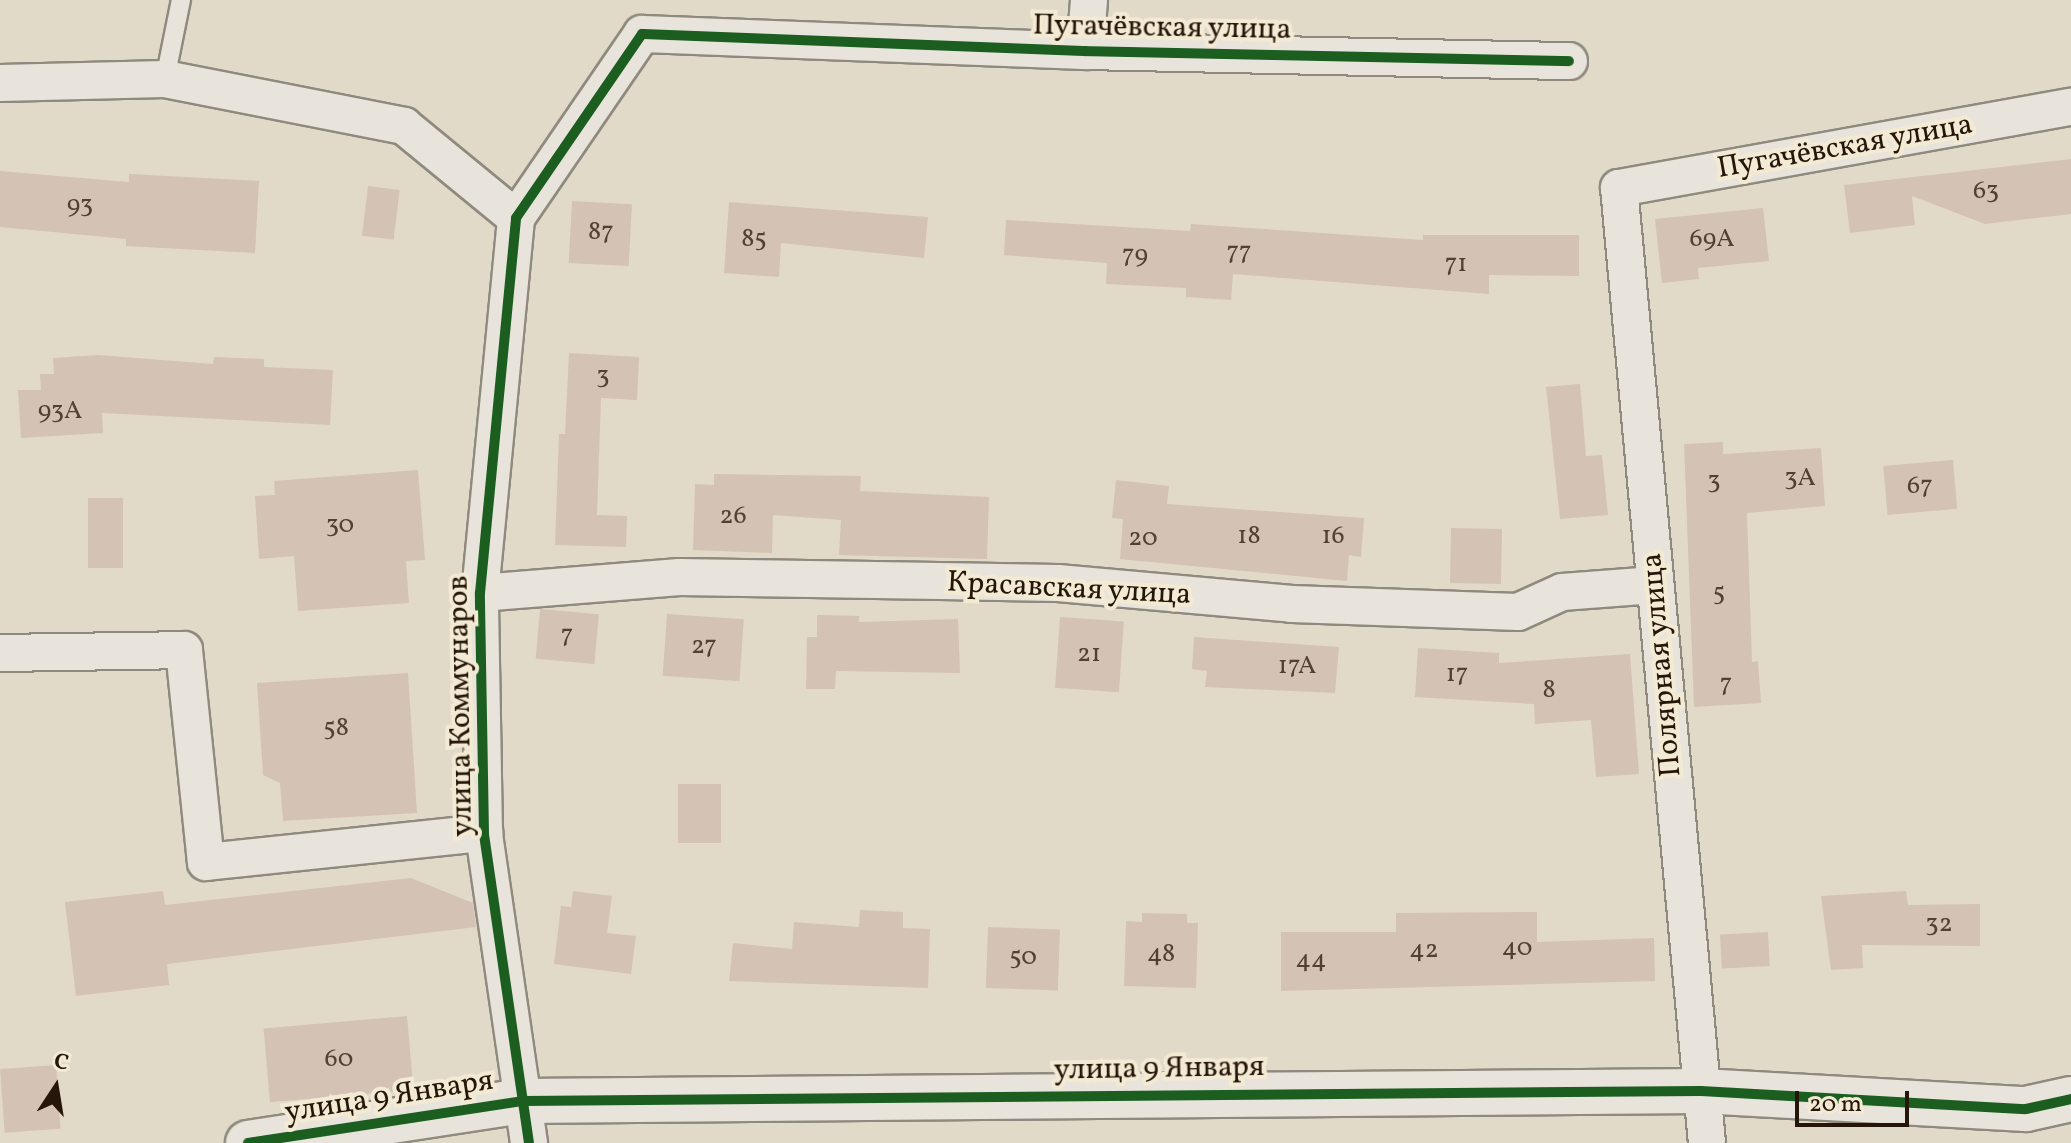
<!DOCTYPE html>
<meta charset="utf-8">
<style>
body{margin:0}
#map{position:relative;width:2071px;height:1143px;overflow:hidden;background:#e2dac8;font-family:Vollkorn,serif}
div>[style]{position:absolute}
.building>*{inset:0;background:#d4c2b5;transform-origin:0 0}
.roads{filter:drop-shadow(2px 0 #90897e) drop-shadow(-2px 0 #90897e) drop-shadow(0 2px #90897e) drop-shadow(0 -2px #90897e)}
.service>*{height:18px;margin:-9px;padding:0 9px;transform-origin:9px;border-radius:9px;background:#e8e4db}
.minor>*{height:36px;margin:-18px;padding:0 18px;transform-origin:18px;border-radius:18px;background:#e8e4db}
.tertiary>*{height:44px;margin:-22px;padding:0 22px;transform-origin:22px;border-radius:22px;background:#e8e4db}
.cycleway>*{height:10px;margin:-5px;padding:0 5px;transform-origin:5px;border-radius:5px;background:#1b5e20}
span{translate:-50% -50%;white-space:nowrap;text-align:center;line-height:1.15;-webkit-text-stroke:8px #f3ead4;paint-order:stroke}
.number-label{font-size:26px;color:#514134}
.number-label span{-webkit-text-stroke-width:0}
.street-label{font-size:30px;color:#251609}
.north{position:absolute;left:16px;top:1047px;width:80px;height:80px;-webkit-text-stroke:6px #f3ead4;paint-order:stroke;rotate:12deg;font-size:22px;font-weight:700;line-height:32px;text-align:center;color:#251609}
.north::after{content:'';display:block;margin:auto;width:28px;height:36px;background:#251609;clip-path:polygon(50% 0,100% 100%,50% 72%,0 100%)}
.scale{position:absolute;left:1795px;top:1091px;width:114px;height:36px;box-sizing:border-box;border:4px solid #251609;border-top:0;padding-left:10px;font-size:24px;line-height:28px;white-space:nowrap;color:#251609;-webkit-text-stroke:6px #f3ead4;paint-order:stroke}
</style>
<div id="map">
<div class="building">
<i style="clip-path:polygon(2071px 159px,2071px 214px,1985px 224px,1912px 196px,1915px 225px,1850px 233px,1844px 185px)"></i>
<i style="clip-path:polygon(0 171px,129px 182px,129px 174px,259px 181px,255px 253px,126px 246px,126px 239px,0 227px)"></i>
<i style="left:368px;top:186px;width:32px;height:50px;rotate:7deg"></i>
<i style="left:572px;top:201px;width:60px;height:62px;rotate:3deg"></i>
<i style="clip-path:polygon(729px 202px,928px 217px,924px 258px,781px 243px,779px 277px,724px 273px)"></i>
<i style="clip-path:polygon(1763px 208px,1769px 261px,1698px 268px,1699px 279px,1662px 283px,1655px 219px)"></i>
<i style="clip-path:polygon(1006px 220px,1190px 231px,1191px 224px,1423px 240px,1423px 235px,1579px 235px,1579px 276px,1489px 275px,1489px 294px,1233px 274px,1231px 300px,1186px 297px,1186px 288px,1106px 284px,1107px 263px,1004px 255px)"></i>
<i style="clip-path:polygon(569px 353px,639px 357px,637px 400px,601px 398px,597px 515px,627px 516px,626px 547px,555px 545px,559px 434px,565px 434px)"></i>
<i style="clip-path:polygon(98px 355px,213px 364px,214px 357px,264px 359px,264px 367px,333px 370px,330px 425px,102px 413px,103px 433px,21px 438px,18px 390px,41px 390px,40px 374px,54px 374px,53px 358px)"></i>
<i style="clip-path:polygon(1580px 384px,1586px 456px,1602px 455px,1608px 515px,1560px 519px,1546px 387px)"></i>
<i style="clip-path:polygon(1723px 442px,1723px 454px,1821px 448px,1825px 506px,1747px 513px,1752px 662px,1758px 661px,1761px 703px,1694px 707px,1684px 444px)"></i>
<i style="left:1953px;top:460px;width:49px;height:70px;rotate:85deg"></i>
<i style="clip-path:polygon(418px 470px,425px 560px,406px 561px,409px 603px,298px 611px,294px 556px,259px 559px,255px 496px,275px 495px,274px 481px)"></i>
<i style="clip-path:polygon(714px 474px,861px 476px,860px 491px,989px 497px,987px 559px,839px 555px,841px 520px,773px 515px,772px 553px,693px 550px,695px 484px,714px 485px)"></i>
<i style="clip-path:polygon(1116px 480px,1169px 486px,1167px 504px,1364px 518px,1361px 557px,1349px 555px,1347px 581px,1120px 559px,1123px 519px,1112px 518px)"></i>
<i style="left:88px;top:498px;width:35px;height:70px"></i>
<i style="left:1451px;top:528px;width:51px;height:55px;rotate:1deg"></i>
<i style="left:540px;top:609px;width:59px;height:50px;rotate:5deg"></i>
<i style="left:667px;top:614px;width:77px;height:62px;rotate:4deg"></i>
<i style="clip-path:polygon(817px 615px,859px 616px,859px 622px,958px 619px,960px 673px,836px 671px,835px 689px,806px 689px,807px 637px,817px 637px)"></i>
<i style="left:1060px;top:617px;width:64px;height:71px;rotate:4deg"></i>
<i style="clip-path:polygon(1194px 637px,1339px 647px,1335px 693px,1205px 687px,1207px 671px,1192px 669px)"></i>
<i style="clip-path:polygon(1418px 648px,1499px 653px,1499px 663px,1630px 654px,1639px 774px,1596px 777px,1591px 720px,1535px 724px,1534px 704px,1415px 697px)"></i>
<i style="clip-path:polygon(408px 673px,417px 813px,283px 821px,280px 783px,263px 775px,257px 683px)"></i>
<i style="left:678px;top:784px;width:43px;height:59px"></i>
<i style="clip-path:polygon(411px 878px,473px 903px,476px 927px,167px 964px,169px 985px,76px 996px,65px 902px,163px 891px,165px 905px)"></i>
<i style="clip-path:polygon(573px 891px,612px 896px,607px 933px,636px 936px,631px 974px,554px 964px,561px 906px,571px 907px)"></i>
<i style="clip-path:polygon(1906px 891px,1908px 905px,1980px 904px,1980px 946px,1862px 945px,1863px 968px,1831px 970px,1821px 896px)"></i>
<i style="clip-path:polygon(860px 910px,903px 912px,903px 928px,930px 929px,928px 988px,729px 981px,733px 943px,792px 949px,794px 922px,859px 927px)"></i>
<i style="clip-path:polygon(1537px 912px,1537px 942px,1654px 938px,1655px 981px,1281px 991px,1281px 932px,1396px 932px,1396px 913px)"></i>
<i style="clip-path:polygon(1142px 913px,1187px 914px,1187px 923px,1198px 923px,1196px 988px,1124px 986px,1126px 921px,1142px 922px)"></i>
<i style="left:988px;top:927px;width:72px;height:61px;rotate:2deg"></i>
<i style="left:1768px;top:932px;width:34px;height:48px;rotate:87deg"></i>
<i style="left:407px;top:1016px;width:74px;height:144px;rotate:85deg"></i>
<i style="left:56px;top:1065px;width:64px;height:56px;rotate:86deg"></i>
</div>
<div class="roads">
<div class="service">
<i style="left:165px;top:79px;width:81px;rotate:-78.6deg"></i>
</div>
<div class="minor">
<i style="left:1085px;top:51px;width:51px;rotate:-85.5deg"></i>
<i style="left:0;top:83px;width:165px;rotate:-1.4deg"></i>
<i style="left:165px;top:79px;width:244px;rotate:11.1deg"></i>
<i style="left:404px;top:126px;width:145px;rotate:39.4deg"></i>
<i style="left:480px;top:593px;width:200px;rotate:-4.6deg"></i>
<i style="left:679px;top:577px;width:379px;rotate:0.9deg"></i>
<i style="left:1058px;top:583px;width:235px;rotate:5.1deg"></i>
<i style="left:1292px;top:604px;width:226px;rotate:2deg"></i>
<i style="left:1518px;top:612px;width:48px;rotate:-24.4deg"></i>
<i style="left:1562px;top:592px;width:93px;rotate:-4.3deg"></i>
<i style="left:0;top:653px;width:184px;rotate:-0.9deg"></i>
<i style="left:184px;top:650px;width:213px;rotate:84.1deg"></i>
<i style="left:206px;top:862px;width:280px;rotate:-6deg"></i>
<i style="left:529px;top:1143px;width:313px;rotate:-98.3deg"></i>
<i style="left:484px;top:833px;width:240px;rotate:-91deg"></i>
<i style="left:480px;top:593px;width:377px;rotate:-84.5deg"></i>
<i style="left:516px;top:218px;width:223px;rotate:-55.6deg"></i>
<i style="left:642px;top:34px;width:443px;rotate:2.2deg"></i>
<i style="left:1085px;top:51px;width:484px;rotate:1.2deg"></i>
<i style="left:1707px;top:1143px;width:959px;rotate:-95.26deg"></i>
<i style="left:1619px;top:188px;width:459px;rotate:-10.2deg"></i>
</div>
<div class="tertiary">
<i style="left:248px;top:1143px;width:277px;rotate:-8.7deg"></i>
<i style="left:522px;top:1101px;width:1179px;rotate:-0.49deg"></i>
<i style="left:1701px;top:1091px;width:325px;rotate:3.2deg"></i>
<i style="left:2026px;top:1109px;width:46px;rotate:-12.5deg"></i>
</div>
</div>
<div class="cycleway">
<i style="left:248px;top:1143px;width:277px;rotate:-8.7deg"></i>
<i style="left:522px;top:1101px;width:1179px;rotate:-0.49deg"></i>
<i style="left:1701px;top:1091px;width:325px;rotate:3.2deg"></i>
<i style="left:2026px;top:1109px;width:46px;rotate:-12.5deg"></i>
<i style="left:529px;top:1143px;width:313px;rotate:-98.3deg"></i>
<i style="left:484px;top:833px;width:240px;rotate:-91deg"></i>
<i style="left:480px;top:593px;width:377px;rotate:-84.5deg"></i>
<i style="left:516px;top:218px;width:223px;rotate:-55.6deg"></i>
<i style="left:642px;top:34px;width:443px;rotate:2.2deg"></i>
<i style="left:1085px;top:51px;width:484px;rotate:1.2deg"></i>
</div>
<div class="number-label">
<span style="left:1986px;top:192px">63</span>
<span style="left:80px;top:206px">93</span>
<span style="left:601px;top:233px">87</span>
<span style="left:754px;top:240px">85</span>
<span style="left:1712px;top:240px">69А</span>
<span style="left:1239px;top:253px">77</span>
<span style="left:1135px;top:256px">79</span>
<span style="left:1456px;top:265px">71</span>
<span style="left:603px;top:377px">3</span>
<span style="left:60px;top:412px">93А</span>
<span style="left:1800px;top:479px">3А</span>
<span style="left:1714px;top:482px">3</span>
<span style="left:1920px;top:487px">67</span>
<span style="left:733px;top:517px">26</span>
<span style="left:340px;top:526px">30</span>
<span style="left:1249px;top:537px">18</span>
<span style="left:1333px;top:537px">16</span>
<span style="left:1143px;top:539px">20</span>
<span style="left:1719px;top:594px">5</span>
<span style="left:567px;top:636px">7</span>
<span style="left:704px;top:647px">27</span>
<span style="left:1089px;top:655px">21</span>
<span style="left:1297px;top:667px">17А</span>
<span style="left:1457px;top:675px">17</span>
<span style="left:1726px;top:685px">7</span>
<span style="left:1549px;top:691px">8</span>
<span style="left:336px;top:729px">58</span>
<span style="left:1939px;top:925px">32</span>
<span style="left:1517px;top:949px">40</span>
<span style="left:1424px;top:951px">42</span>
<span style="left:1161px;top:955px">48</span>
<span style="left:1023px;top:958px">50</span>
<span style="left:1311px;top:961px">44</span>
<span style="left:339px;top:1060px">60</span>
</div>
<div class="street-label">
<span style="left:1162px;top:28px;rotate:1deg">Пугачёвская улица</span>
<span style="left:1845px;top:147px;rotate:-10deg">Пугачёвская улица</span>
<span style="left:1069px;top:589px;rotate:3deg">Красавская улица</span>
<span style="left:1662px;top:665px;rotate:-95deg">Полярная улица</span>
<span style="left:461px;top:706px;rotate:-91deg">улица Коммунаров</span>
<span style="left:1159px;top:1069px;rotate:-1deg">улица 9 Января</span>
<span style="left:389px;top:1097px;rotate:-9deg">улица 9 Января</span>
</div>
<div class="north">С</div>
<div class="scale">20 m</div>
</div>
